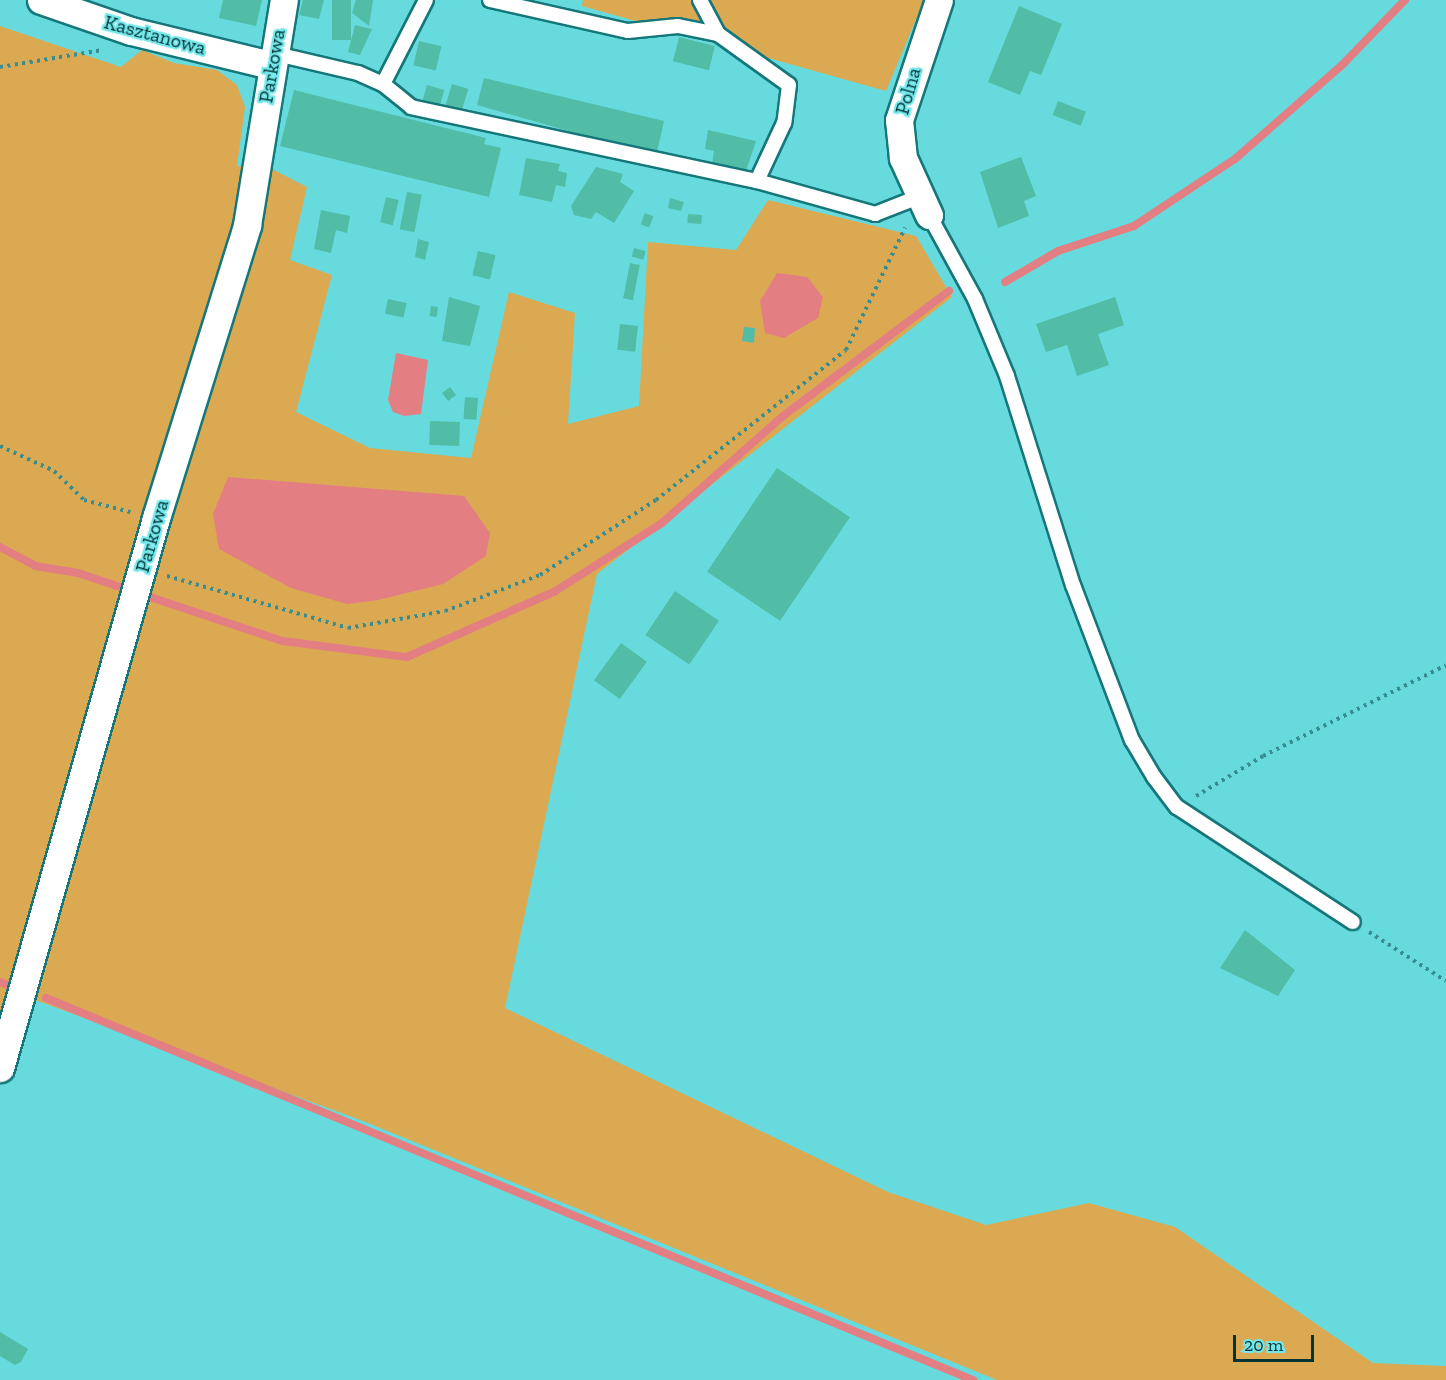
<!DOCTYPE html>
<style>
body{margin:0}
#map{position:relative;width:1446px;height:1380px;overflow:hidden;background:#67dadd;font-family:"Zilla Slab",serif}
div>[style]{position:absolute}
.green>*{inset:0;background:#dca953}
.water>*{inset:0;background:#e37e82}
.stream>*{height:8px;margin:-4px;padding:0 4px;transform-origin:4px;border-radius:4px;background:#e37e82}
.building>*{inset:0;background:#51bda7;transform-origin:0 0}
.path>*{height:4px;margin-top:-2px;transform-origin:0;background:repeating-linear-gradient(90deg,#388d90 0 3px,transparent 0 7.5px)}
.roads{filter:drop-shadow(2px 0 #15777a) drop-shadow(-2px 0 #15777a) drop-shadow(0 2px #15777a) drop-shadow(0 -2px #15777a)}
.lane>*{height:14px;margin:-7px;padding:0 7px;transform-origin:7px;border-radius:7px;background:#fff}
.street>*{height:27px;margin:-13.5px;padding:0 13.5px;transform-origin:13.5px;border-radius:13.5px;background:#fff}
span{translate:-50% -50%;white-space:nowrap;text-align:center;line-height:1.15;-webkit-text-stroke:4.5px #75e7eb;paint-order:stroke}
.street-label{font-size:20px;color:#003435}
.scale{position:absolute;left:1233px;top:1335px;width:81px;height:27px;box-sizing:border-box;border:3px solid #003435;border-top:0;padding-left:8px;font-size:18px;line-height:21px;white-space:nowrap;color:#003435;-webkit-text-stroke:4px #75e7eb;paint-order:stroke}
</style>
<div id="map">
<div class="green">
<i style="clip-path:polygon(583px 0,924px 0,886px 91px,582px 6px)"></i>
<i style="clip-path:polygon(0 26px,121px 67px,142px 50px,174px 63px,217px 70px,237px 85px,245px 107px,237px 166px,272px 169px,307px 187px,290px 260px,332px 275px,296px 412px,370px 448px,471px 458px,509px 292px,575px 313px,568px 424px,639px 406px,648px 242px,736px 250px,768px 200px,916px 236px,952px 297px,597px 574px,505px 1008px,888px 1192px,986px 1225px,1089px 1203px,1175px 1227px,1373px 1363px,1446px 1366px,1446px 1380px,997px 1380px,363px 1121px,41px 1002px,7px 993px,0 1016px)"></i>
</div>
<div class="water">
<i style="clip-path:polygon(777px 273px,807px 277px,823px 297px,818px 318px,784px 338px,765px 333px,760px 301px)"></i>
<i style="clip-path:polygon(396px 353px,428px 360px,421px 414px,404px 416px,393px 412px,388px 400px)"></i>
<i style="clip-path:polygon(228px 477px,464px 496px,490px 533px,486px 556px,443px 584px,378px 600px,347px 604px,291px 588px,219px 549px,213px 514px)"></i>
</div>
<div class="stream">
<i style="left:1005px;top:282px;width:61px;rotate:-30.3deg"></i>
<i style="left:1058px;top:251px;width:80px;rotate:-18.2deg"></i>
<i style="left:1134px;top:226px;width:121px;rotate:-33.6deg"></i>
<i style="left:1235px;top:159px;width:144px;rotate:-41.3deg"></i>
<i style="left:1343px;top:64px;width:89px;rotate:-45.9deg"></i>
<i style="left:0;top:547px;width:40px;rotate:28deg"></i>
<i style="left:35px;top:566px;width:44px;rotate:9.2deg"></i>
<i style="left:78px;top:573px;width:216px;rotate:18.4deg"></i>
<i style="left:283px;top:641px;width:125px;rotate:7.4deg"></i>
<i style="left:407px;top:657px;width:161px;rotate:-23.9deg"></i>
<i style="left:554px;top:592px;width:128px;rotate:-32.6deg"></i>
<i style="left:662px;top:523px;width:162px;rotate:-41.5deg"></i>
<i style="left:783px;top:416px;width:208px;rotate:-37deg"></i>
<i style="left:0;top:982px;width:9px;rotate:21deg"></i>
<i style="left:46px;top:998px;width:1003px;rotate:22.4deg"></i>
</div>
<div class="building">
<i style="clip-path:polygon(223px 0,262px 0,256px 26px,219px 18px)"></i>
<i style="clip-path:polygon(303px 0,324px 0,319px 19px,299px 15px)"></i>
<i style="left:332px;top:0;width:19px;height:40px"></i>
<i style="clip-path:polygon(356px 0,373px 0,369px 26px,352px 13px)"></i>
<i style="clip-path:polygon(1019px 6px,1062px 24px,1041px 75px,1030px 71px,1020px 95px,988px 82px)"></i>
<i style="clip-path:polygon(355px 25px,372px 29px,360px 55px,348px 52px)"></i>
<i style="left:679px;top:37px;width:37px;height:25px;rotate:14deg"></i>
<i style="left:419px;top:41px;width:23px;height:25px;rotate:13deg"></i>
<i style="clip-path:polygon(484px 78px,664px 121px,656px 156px,477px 105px)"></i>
<i style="left:452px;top:84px;width:17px;height:25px;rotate:17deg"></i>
<i style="left:427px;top:85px;width:18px;height:18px;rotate:16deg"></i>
<i style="clip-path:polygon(294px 90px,486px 138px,484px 144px,501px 148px,489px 197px,280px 146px)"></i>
<i style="left:1058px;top:101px;width:30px;height:15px;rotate:21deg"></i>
<i style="clip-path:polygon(708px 130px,756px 141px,746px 171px,712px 164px,714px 151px,705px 149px)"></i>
<i style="clip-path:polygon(1021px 157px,1036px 196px,1024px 201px,1029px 216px,998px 228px,980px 172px)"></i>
<i style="clip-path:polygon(526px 158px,560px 164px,558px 171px,567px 173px,565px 187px,556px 185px,552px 202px,519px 195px)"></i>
<i style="clip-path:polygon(596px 167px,623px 174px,620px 182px,634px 191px,614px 223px,596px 212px,591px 219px,574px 215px,571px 206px)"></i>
<i style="left:407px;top:192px;width:15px;height:38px;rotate:11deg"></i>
<i style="left:386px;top:197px;width:13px;height:26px;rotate:13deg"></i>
<i style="clip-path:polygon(670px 198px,684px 202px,681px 211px,668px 208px)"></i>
<i style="clip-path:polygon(321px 210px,350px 216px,347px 233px,336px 230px,331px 253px,314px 249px)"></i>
<i style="left:645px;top:213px;width:9px;height:12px;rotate:21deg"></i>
<i style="left:688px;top:214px;width:14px;height:9px;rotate:4deg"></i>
<i style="clip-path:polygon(418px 239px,429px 242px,425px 260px,415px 257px)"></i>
<i style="left:634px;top:248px;width:12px;height:9px;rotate:14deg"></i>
<i style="left:478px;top:251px;width:18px;height:25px;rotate:13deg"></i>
<i style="left:630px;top:263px;width:10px;height:36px;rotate:11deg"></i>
<i style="clip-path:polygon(449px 297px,480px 306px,470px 346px,442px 341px)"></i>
<i style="clip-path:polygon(1115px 297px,1124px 325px,1098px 334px,1109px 365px,1077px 376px,1067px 345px,1046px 352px,1036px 324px)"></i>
<i style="left:388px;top:299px;width:19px;height:15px;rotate:12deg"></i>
<i style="left:431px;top:306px;width:7px;height:10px;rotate:8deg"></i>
<i style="left:620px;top:324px;width:18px;height:26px;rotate:6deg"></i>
<i style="clip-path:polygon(744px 327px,755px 328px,754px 343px,742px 341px)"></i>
<i style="left:450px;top:387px;width:10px;height:10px;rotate:53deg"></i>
<i style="left:465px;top:397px;width:13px;height:22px;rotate:4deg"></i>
<i style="left:430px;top:421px;width:30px;height:24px;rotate:2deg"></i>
<i style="left:777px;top:468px;width:88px;height:125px;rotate:34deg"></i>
<i style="left:675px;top:591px;width:53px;height:53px;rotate:34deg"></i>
<i style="left:621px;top:643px;width:32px;height:46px;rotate:36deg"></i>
<i style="clip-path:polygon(1245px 930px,1295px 970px,1278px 996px,1220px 968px)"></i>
<i style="clip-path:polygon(0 1332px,28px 1349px,21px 1362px,15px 1365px,0 1356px)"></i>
</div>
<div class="path">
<i style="left:0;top:67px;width:104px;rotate:-9.4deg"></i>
<i style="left:0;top:446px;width:60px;rotate:24.8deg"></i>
<i style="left:54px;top:471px;width:42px;rotate:44deg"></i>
<i style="left:84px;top:500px;width:48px;rotate:14.6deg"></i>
<i style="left:167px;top:576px;width:188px;rotate:16deg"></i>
<i style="left:348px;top:628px;width:98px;rotate:-9.9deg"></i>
<i style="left:445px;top:611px;width:102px;rotate:-20.8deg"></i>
<i style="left:540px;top:575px;width:138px;rotate:-32.9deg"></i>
<i style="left:656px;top:500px;width:242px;rotate:-38.3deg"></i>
<i style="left:846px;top:350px;width:136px;rotate:-64.2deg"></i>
<i style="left:1196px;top:796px;width:78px;rotate:-30.8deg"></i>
<i style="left:1263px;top:756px;width:204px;rotate:-26.4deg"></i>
<i style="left:1369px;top:932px;width:91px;rotate:32.5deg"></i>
</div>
<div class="roads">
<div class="lane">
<i style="left:490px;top:0;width:141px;rotate:12.7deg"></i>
<i style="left:628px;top:31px;width:50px;rotate:-5.7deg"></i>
<i style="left:678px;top:26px;width:41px;rotate:11.3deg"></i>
<i style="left:700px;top:0;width:38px;rotate:62deg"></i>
<i style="left:718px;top:34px;width:87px;rotate:35.7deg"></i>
<i style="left:789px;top:85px;width:38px;rotate:97deg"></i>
<i style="left:784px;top:123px;width:64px;rotate:115deg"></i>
<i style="left:272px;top:53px;width:88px;rotate:13.1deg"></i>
<i style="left:358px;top:73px;width:27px;rotate:24deg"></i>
<i style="left:383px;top:84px;width:36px;rotate:39deg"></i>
<i style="left:411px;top:107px;width:354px;rotate:12.1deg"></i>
<i style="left:757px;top:181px;width:123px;rotate:15.6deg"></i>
<i style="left:875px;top:214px;width:49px;rotate:-21.4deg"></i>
<i style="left:383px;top:84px;width:94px;rotate:-62.9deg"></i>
<i style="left:929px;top:215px;width:96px;rotate:61.3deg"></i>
<i style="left:975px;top:299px;width:83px;rotate:67.4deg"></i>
<i style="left:1007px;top:376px;width:219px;rotate:72.5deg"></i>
<i style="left:1073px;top:585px;width:166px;rotate:69.2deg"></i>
<i style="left:1132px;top:740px;width:43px;rotate:59.3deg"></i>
<i style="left:1154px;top:777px;width:38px;rotate:53deg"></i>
<i style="left:1177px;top:807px;width:210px;rotate:33.2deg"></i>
</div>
<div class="street">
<i style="left:41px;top:0;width:95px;rotate:19deg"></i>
<i style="left:131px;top:31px;width:143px;rotate:13.7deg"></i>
<i style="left:929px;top:215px;width:63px;rotate:-114.5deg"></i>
<i style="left:903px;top:158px;width:38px;rotate:-96deg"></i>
<i style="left:899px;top:120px;width:126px;rotate:-71.6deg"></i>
<i style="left:0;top:1068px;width:572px;rotate:-74.16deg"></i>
<i style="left:156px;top:518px;width:307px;rotate:-72.7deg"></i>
<i style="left:247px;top:225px;width:228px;rotate:-80.7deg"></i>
</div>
</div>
<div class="street-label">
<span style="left:155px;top:35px;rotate:15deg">Kasztanowa</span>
<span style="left:272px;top:66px;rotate:-80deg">Parkowa</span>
<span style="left:908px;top:91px;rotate:-74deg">Polna</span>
<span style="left:152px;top:536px;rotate:-74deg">Parkowa</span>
</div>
<div class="scale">20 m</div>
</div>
